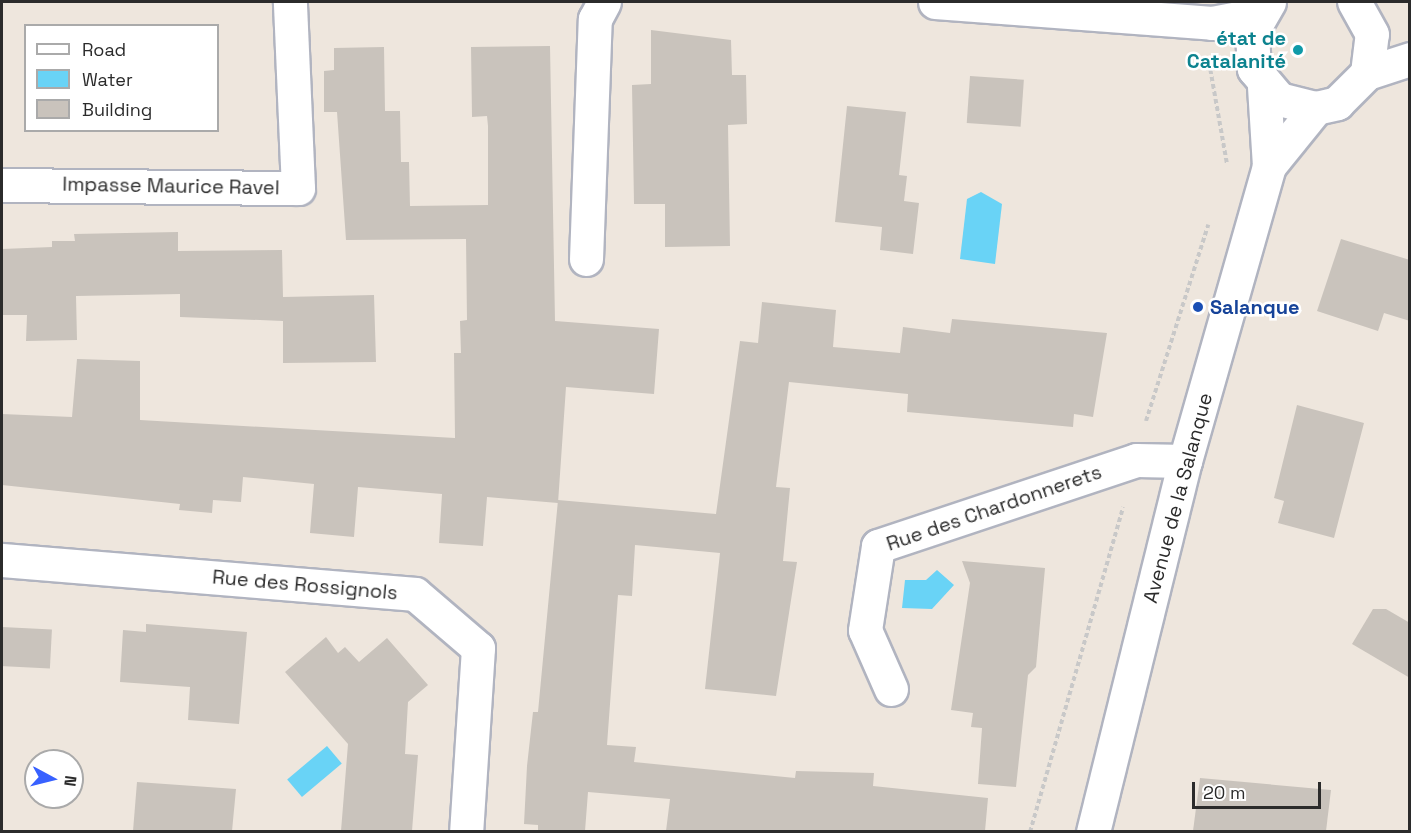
<!DOCTYPE html>
<meta charset="utf-8">
<style>
body{margin:0}
#map{position:relative;width:1411px;height:833px;overflow:hidden;background:#eee6dd;font-family:"Space Grotesk",sans-serif}
div>[style]{position:absolute}
.water>*{inset:0;background:#69d3f6;transform-origin:0 0}
.building>*{inset:0;background:#c9c3bc;transform-origin:0 0}
.path>*{height:4px;margin-top:-2px;transform-origin:0;background:repeating-linear-gradient(90deg,#c8c8c8 0 4.5px,transparent 0 7.5px)}
.roads{filter:drop-shadow(2px 0 #b1b4c0) drop-shadow(-2px 0 #b1b4c0) drop-shadow(0 2px #b1b4c0) drop-shadow(0 -2px #b1b4c0)}
.minor>*{height:33px;margin:-16.5px;padding:0 16.5px;transform-origin:16.5px;border-radius:16.5px;background:#fff}
.dots>*{width:16px;height:16px;translate:-50% -50%;box-sizing:border-box;border:3px solid #fff;border-radius:50%}
span{translate:-50% -50%;white-space:nowrap;text-align:center;line-height:1.15;-webkit-text-stroke:5px #fff;paint-order:stroke}
.culture-label{font-size:20px;color:#0d838f;font-weight:700}
.right{translate:-100% -50%;text-align:right}
.street-label{font-size:20px;color:#2b2b2b}
.transit-label{font-size:20px;color:#164399;font-weight:700}
.left{translate:0 -50%;text-align:left}
.frame{position:absolute;inset:0;border:3px solid #2b2b2b;pointer-events:none}
.legend{position:absolute;left:24px;top:24px;width:195px;height:108px;box-sizing:border-box;background:#fff;border:2px solid #aaa;margin:0;padding:8px 10px;list-style:none;font-size:18px;color:#2b2b2b}
.legend li{display:flex;align-items:center;gap:12px;height:30px}
.legend b{width:30px;border:2px solid #aaa}
.north{position:absolute;left:24px;top:749px;width:60px;height:60px;box-sizing:border-box;background:#fff;border:2px solid #aaa;border-radius:50%;rotate:97deg;font-size:16px;font-weight:700;line-height:24px;text-align:center;color:#2b2b2b}
.north::after{content:'';display:block;margin:auto;width:21px;height:27px;background:#3861ff;clip-path:polygon(50% 0,100% 100%,50% 72%,0 100%)}
.scale{position:absolute;left:1192px;top:782px;width:129px;height:27px;box-sizing:border-box;border:3px solid #2b2b2b;border-top:0;padding-left:8px;font-size:18px;line-height:21px;white-space:nowrap;color:#2b2b2b;-webkit-text-stroke:4px #fff;paint-order:stroke}
</style>
<div id="map">
<div class="water">
<i style="clip-path:polygon(981px 192px,1002px 204px,995px 264px,960px 259px,967px 199px)"></i>
<i style="clip-path:polygon(937px 570px,954px 585px,932px 609px,902px 608px,905px 580px,926px 580px)"></i>
<i style="left:327px;top:746px;width:23px;height:52px;rotate:50deg"></i>
</div>
<div class="building">
<i style="clip-path:polygon(651px 30px,731px 40px,732px 75px,746px 75px,747px 124px,728px 125px,730px 246px,665px 247px,665px 204px,634px 204px,632px 85px,651px 84px)"></i>
<i style="clip-path:polygon(550px 46px,555px 321px,659px 329px,654px 394px,566px 387px,558px 503px,487px 497px,483px 546px,439px 543px,442px 494px,358px 487px,354px 537px,310px 533px,314px 484px,243px 477px,241px 502px,213px 500px,212px 513px,179px 510px,180px 504px,2px 485px,2px 414px,72px 417px,77px 359px,140px 361px,140px 420px,455px 438px,454px 353px,461px 353px,460px 321px,467px 320px,466px 239px,346px 240px,337px 112px,324px 112px,324px 71px,334px 70px,334px 48px,384px 47px,385px 111px,400px 111px,401px 162px,409px 162px,410px 206px,488px 205px,488px 126px,487px 116px,472px 117px,471px 47px)"></i>
<i style="left:970px;top:76px;width:54px;height:47px;rotate:4deg"></i>
<i style="clip-path:polygon(847px 106px,906px 112px,899px 175px,907px 176px,904px 201px,919px 203px,913px 254px,880px 250px,882px 227px,835px 222px)"></i>
<i style="clip-path:polygon(178px 232px,178px 251px,282px 250px,283px 297px,374px 295px,376px 362px,283px 363px,283px 321px,180px 317px,180px 294px,76px 296px,77px 340px,26px 341px,27px 315px,2px 315px,2px 249px,52px 247px,52px 241px,75px 241px,74px 234px)"></i>
<i style="clip-path:polygon(1341px 239px,1410px 260px,1410px 321px,1384px 313px,1378px 331px,1317px 311px)"></i>
<i style="clip-path:polygon(762px 302px,836px 310px,833px 347px,900px 353px,903px 327px,950px 333px,952px 319px,1107px 333px,1093px 417px,1074px 414px,1073px 427px,907px 412px,908px 394px,789px 382px,776px 487px,790px 488px,783px 561px,797px 562px,776px 696px,705px 689px,720px 553px,635px 545px,632px 596px,618px 595px,607px 745px,636px 747px,634px 762px,795px 778px,796px 771px,874px 773px,873px 786px,988px 798px,985px 831px,666px 831px,670px 799px,588px 792px,585px 831px,538px 831px,538px 825px,524px 824px,527px 766px,533px 712px,538px 712px,558px 500px,716px 514px,740px 341px,758px 343px)"></i>
<i style="clip-path:polygon(1297px 405px,1364px 423px,1334px 538px,1278px 523px,1284px 501px,1274px 498px)"></i>
<i style="clip-path:polygon(962px 561px,1045px 568px,1036px 667px,1028px 675px,1016px 787px,978px 784px,982px 728px,971px 727px,973px 713px,951px 710px,970px 583px)"></i>
<i style="clip-path:polygon(1373px 609px,1386px 609px,1410px 623px,1410px 678px,1352px 644px)"></i>
<i style="clip-path:polygon(146px 624px,247px 632px,239px 724px,188px 720px,190px 687px,120px 682px,123px 630px,146px 632px)"></i>
<i style="left:2px;top:627px;width:50px;height:39px;rotate:3deg"></i>
<i style="clip-path:polygon(326px 637px,338px 653px,345px 647px,359px 662px,387px 638px,428px 685px,408px 702px,405px 754px,418px 755px,412px 831px,341px 831px,348px 744px,285px 672px)"></i>
<i style="clip-path:polygon(1200px 778px,1331px 790px,1326px 831px,1193px 831px)"></i>
<i style="clip-path:polygon(137px 782px,236px 789px,232px 831px,133px 831px)"></i>
</div>
<div class="path">
<i style="left:1209px;top:62px;width:104px;rotate:80deg"></i>
<i style="left:1146px;top:421px;width:206px;rotate:-72.4deg"></i>
<i style="left:1030px;top:832px;width:338px;rotate:-74deg"></i>
</div>
<div class="roads">
<div class="minor">
<i style="left:935px;top:2px;width:278px;rotate:4.3deg"></i>
<i style="left:1212px;top:23px;width:48px;rotate:-10.8deg"></i>
<i style="left:1269px;top:2px;width:34px;rotate:120deg"></i>
<i style="left:1252px;top:32px;width:37px;rotate:87deg"></i>
<i style="left:1254px;top:69px;width:39px;rotate:50deg"></i>
<i style="left:1279px;top:99px;width:38px;rotate:14deg"></i>
<i style="left:1316px;top:108px;width:22px;rotate:-13deg"></i>
<i style="left:1337px;top:103px;width:42px;rotate:-45deg"></i>
<i style="left:1367px;top:73px;width:39px;rotate:-83deg"></i>
<i style="left:1372px;top:34px;width:37px;rotate:-119deg"></i>
<i style="left:1367px;top:73px;width:45px;rotate:-18deg"></i>
<i style="left:1269px;top:166px;width:75px;rotate:-51deg"></i>
<i style="left:2px;top:185px;width:296px;rotate:0.6deg"></i>
<i style="left:298px;top:188px;width:186px;rotate:-92.5deg"></i>
<i style="left:586px;top:259px;width:240px;rotate:-87.9deg"></i>
<i style="left:595px;top:19px;width:19px;rotate:-62deg"></i>
<i style="left:2px;top:560px;width:414px;rotate:4.7deg"></i>
<i style="left:415px;top:594px;width:83px;rotate:40.6deg"></i>
<i style="left:478px;top:648px;width:184px;rotate:93.7deg"></i>
<i style="left:891px;top:689px;width:64px;rotate:-113.8deg"></i>
<i style="left:865px;top:630px;width:85px;rotate:-81.2deg"></i>
<i style="left:878px;top:546px;width:272px;rotate:-18.4deg"></i>
<i style="left:1136px;top:460px;width:49px;rotate:1.2deg"></i>
<i style="left:1093px;top:832px;width:382px;rotate:-76.1deg"></i>
<i style="left:1185px;top:461px;width:307px;rotate:-74.1deg"></i>
<i style="left:1269px;top:166px;width:80px;rotate:-93.6deg"></i>
</div>
</div>
<div class="dots">
<i style="left:1298px;top:50px;background:#0f9aa8"></i>
<i style="left:1198px;top:307px;background:#1a4fb4"></i>
</div>
<div class="culture-label">
<span class="right" style="left:1286px;top:50px">état de<br>Catalanité</span>
</div>
<div class="street-label">
<span style="left:171px;top:186px;rotate:1deg">Impasse Maurice Ravel</span>
<span style="left:1178px;top:498px;rotate:-75deg">Avenue de la Salanque</span>
<span style="left:994px;top:508px;rotate:-19deg">Rue des Chardonnerets</span>
<span style="left:305px;top:585px;rotate:5deg">Rue des Rossignols</span>
</div>
<div class="transit-label">
<span class="left" style="left:1210px;top:307px">Salanque</span>
</div>
<div class="frame"></div>
<ul class="legend">
<li><b style="height:8px;background:#fff"></b>Road</li>
<li><b style="height:16px;background:#69d3f6"></b>Water</li>
<li><b style="height:16px;background:#c9c3bc"></b>Building</li>
</ul>
<div class="north">N</div>
<div class="scale">20 m</div>
</div>
